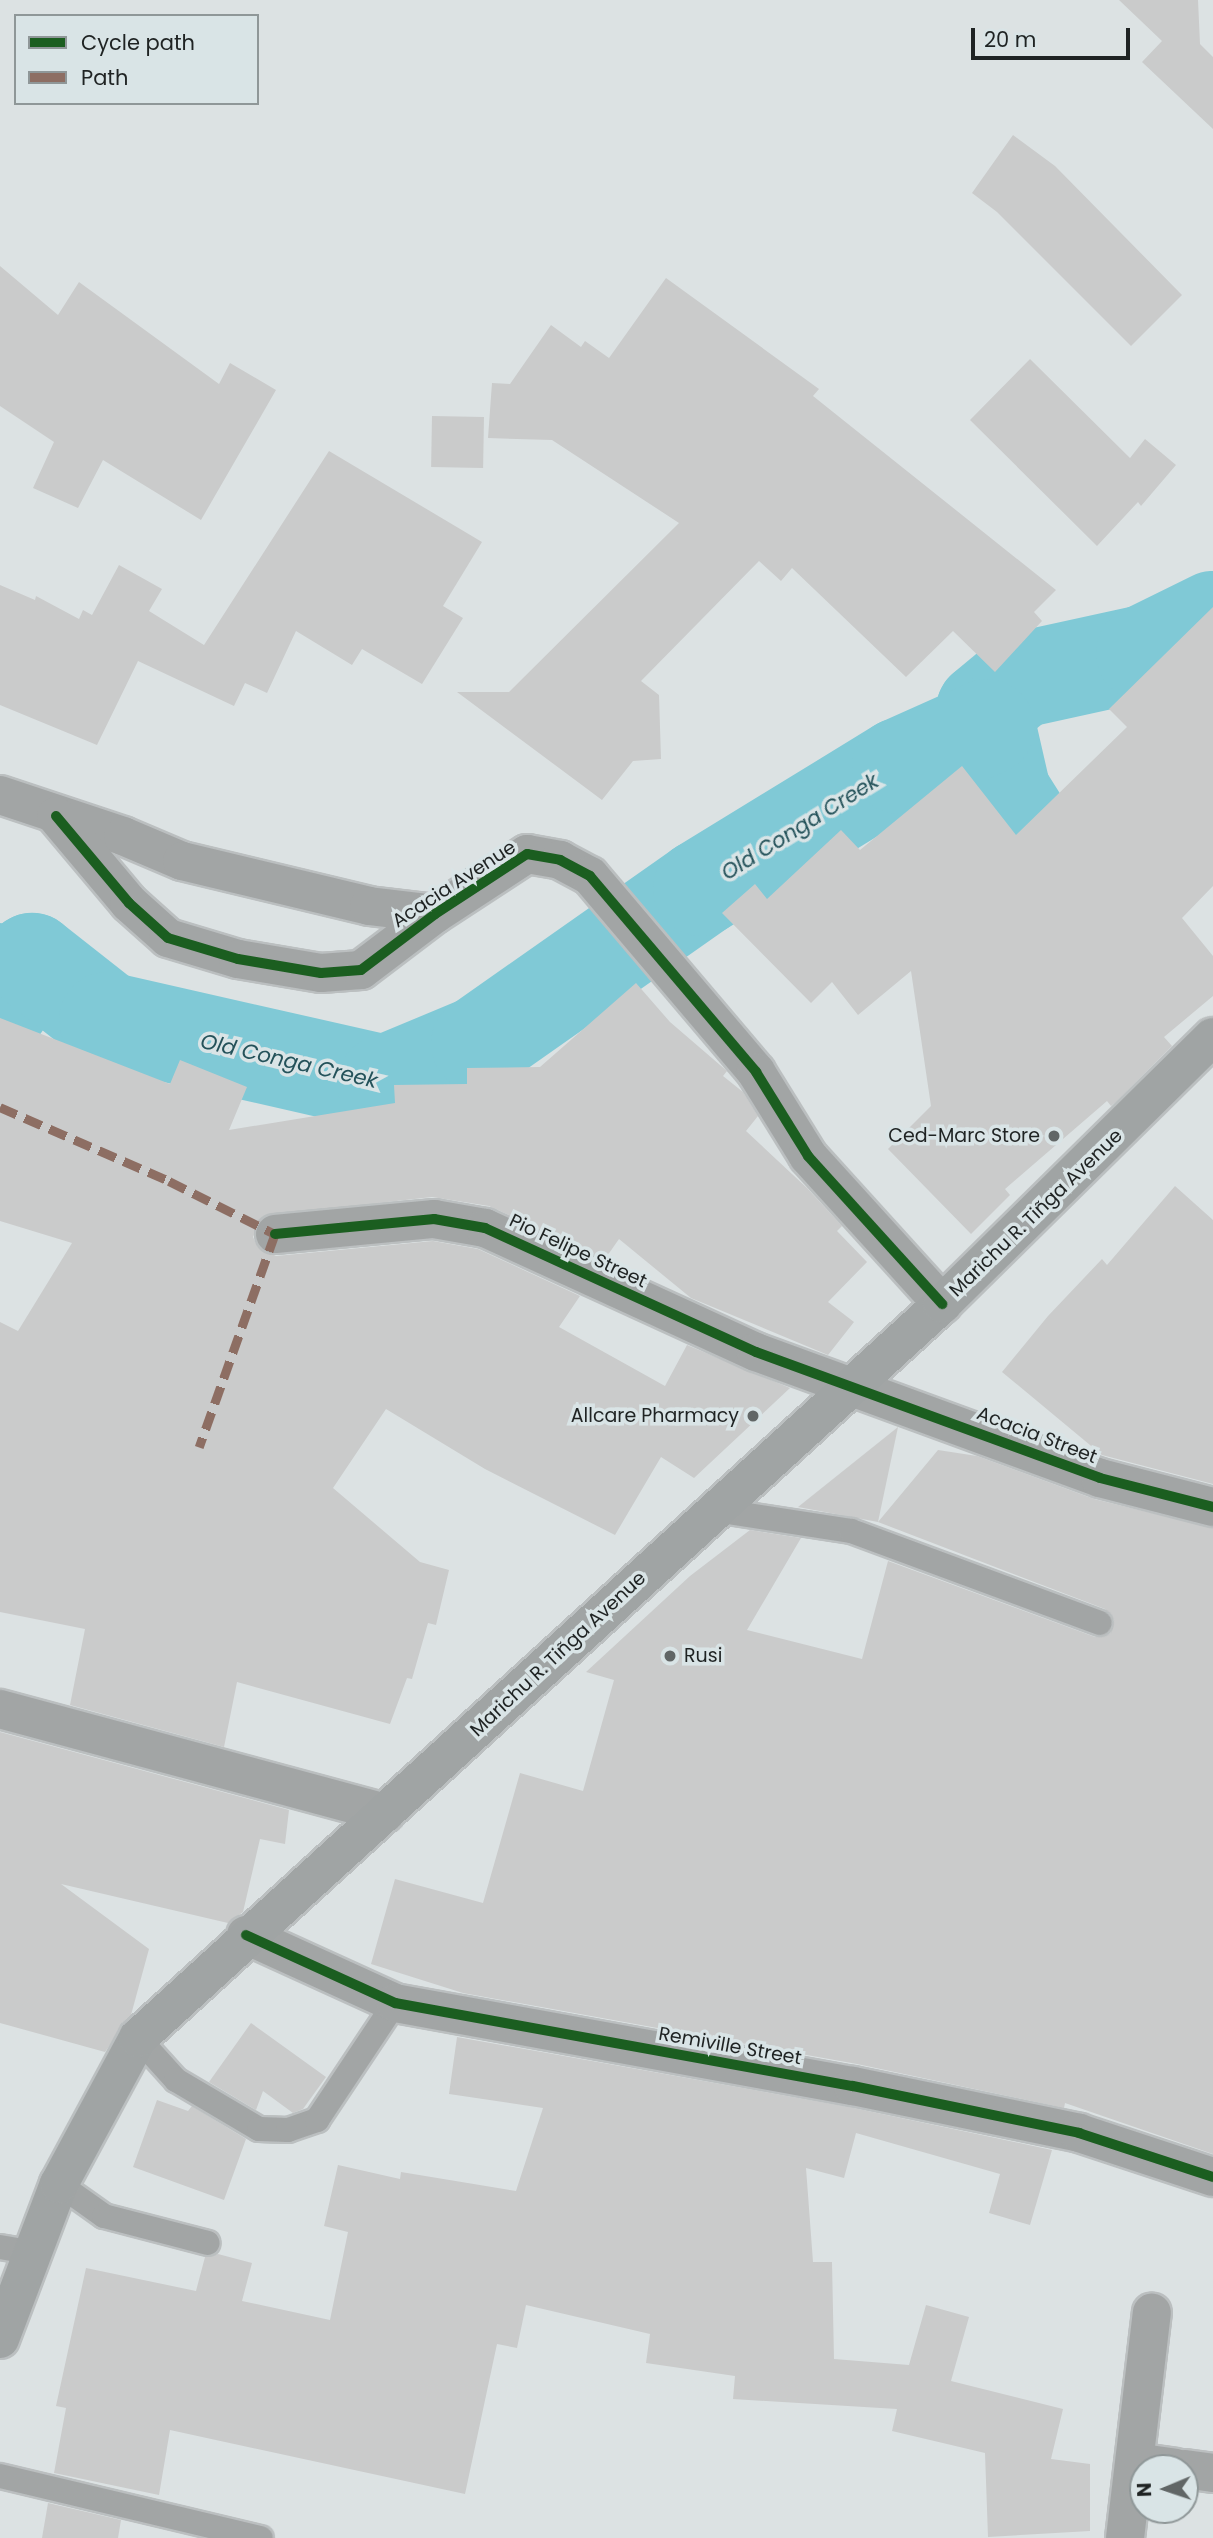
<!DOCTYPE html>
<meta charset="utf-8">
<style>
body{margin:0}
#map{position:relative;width:1213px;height:2538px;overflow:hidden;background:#dce2e3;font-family:Poppins,sans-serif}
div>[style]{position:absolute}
.stream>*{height:16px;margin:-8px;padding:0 8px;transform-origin:8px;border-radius:8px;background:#80c9d6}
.river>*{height:96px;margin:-48px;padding:0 48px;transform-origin:48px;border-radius:48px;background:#80c9d6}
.building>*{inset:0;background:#cacbcb;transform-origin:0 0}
.roads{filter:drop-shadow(2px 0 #bbbfc0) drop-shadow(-2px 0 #bbbfc0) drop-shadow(0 2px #bbbfc0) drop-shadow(0 -2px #bbbfc0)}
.service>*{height:24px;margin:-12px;padding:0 12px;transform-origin:12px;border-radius:12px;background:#a2a5a5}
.minor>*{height:38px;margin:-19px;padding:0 19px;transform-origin:19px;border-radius:19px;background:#a2a5a5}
.tertiary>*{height:38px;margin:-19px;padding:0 19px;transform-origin:19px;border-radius:19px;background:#a2a5a5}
.secondary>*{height:38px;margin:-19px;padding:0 19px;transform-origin:19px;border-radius:19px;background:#a0a4a4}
.quiet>*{height:9px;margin-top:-4.5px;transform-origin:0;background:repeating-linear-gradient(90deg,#8d6e63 0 18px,transparent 0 27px)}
.cycleway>*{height:10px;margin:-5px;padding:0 5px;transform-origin:5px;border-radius:5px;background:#1b5e20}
.dots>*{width:19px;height:19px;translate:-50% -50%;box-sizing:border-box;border:4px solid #d9e4e6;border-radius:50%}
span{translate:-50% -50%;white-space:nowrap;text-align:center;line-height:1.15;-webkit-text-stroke:7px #d9e4e6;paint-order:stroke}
.street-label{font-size:19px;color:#1f2323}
.poi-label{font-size:19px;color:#1f2323}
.right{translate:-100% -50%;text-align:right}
.left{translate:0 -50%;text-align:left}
.water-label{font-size:21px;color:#24525a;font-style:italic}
.legend{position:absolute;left:14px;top:14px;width:245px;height:91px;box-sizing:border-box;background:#d9e4e6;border:2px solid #8f9798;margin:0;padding:9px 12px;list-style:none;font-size:21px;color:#1f2323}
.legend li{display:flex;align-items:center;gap:14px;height:35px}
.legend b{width:35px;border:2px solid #8f9798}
.north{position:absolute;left:1129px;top:2454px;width:70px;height:70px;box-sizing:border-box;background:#d9e4e6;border:2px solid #8f9798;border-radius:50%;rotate:268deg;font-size:19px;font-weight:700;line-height:28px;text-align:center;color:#1f2323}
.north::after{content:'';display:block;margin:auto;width:24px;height:32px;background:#616666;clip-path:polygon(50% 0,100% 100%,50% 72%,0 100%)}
.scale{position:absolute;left:971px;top:28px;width:159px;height:32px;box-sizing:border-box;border:4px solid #1f2323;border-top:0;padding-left:9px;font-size:21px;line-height:24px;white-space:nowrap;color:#1f2323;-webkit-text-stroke:5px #d9e4e6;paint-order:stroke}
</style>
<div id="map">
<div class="stream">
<i style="left:0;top:931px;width:44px;rotate:43.2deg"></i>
</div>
<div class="river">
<i style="left:1100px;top:937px;width:37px;rotate:-131deg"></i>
<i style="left:1076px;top:909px;width:137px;rotate:-122.2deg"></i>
<i style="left:1003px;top:793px;width:85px;rotate:-102.9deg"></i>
<i style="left:984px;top:710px;width:47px;rotate:-39.8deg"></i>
<i style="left:1020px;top:680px;width:127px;rotate:-12.3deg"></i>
<i style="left:1144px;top:653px;width:77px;rotate:-26.2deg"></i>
<i style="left:0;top:1008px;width:57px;rotate:-55.8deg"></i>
<i style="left:32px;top:961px;width:95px;rotate:38.2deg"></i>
<i style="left:107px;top:1020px;width:285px;rotate:12.8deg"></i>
<i style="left:385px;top:1083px;width:102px;rotate:-22.5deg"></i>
<i style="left:479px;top:1044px;width:271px;rotate:-35.1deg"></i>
<i style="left:701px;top:888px;width:233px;rotate:-31.5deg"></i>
<i style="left:900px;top:766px;width:95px;rotate:-24.1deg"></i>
</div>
<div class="building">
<i style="clip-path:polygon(1119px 0,1198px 0,1200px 44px,1213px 57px,1213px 129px,1142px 62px,1162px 41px)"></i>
<i style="clip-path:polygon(1013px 135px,1055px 166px,1182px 295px,1131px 346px,997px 212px,972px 193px)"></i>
<i style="clip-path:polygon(0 266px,58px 315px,79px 282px,219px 384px,230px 363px,276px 390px,201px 520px,103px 460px,78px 508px,33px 488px,54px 442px,0 406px)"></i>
<i style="clip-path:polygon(666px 278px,819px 389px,813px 396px,1056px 590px,1034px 612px,1042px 621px,995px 672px,953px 631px,906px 677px,792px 568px,781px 581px,759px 561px,641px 681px,659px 695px,661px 759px,633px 761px,602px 800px,457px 692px,509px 692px,679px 523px,552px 440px,488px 438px,492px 383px,510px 384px,551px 325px,581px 347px,585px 341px,609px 358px)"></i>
<i style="clip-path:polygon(1030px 359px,1130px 458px,1145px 439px,1176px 465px,1141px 506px,1138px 502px,1097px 546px,970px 420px)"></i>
<i style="left:432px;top:416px;width:52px;height:51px;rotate:1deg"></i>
<i style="clip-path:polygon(329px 451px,482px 542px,443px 606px,463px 618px,422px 684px,362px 649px,352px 665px,296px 631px,267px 693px,245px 683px,234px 706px,138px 661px,97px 745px,0 705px,0 585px,35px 600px,36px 596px,79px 619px,83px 610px,92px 615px,119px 565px,162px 589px,149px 611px,204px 645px)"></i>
<i style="clip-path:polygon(1213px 607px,1213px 886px,1182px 918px,1213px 956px,1213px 996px,1164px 1037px,1172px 1046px,1116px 1102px,1111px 1106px,1107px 1101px,1005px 1189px,1010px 1195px,971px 1234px,888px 1149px,931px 1106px,911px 971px,858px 1015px,832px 982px,811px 1003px,722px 913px,755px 884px,767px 899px,841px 830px,860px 850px,962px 766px,1016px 835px,1127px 727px,1109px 709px)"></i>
<i style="clip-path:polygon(636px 983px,670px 1022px,727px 1071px,723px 1076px,743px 1092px,758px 1116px,746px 1131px,807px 1188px,842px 1226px,837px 1231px,867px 1262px,828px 1302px,854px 1322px,828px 1355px,691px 1298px,619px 1239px,605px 1259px,489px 1206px,432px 1197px,263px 1216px,253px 1237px,258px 1247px,276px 1256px,433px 1241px,478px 1249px,580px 1296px,559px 1327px,665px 1386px,687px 1345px,790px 1388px,694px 1478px,661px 1457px,615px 1535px,485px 1469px,386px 1409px,333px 1488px,420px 1562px,449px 1570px,436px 1625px,428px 1623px,412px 1679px,407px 1678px,390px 1724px,237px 1682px,224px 1747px,70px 1705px,85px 1629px,0 1612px,0 1322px,18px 1331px,72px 1243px,0 1221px,0 1018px,170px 1084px,180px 1060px,247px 1087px,229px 1130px,395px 1103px,394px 1085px,467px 1084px,467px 1068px,540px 1067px)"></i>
<i style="clip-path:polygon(1175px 1186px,1213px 1220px,1213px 1484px,1102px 1455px,1002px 1372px,1048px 1316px,1102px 1259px,1107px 1265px)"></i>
<i style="clip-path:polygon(898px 1427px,878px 1522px,798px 1507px)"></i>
<i style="clip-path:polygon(938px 1450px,977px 1456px,1094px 1499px,1213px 1528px,1213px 2154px,1065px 2103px,1064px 2108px,857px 2064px,463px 1993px,371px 1964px,395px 1879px,483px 1903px,520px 1773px,583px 1791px,614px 1680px,586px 1672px,690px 1576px,750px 1530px,801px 1538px,747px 1630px,862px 1659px,888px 1561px,1095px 1637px,1110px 1634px,1114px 1620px,1105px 1609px,878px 1522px)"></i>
<i style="clip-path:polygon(0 1732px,289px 1810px,285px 1844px,260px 1839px,243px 1912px,228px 1923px,61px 1884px,149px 1949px,131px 2015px,105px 2052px,0 2023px)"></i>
<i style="clip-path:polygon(251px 2023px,326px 2077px,303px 2109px,293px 2113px,263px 2091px,256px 2110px,209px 2082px)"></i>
<i style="clip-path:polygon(457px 2037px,849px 2107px,1052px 2150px,1030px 2225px,989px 2213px,1000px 2174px,856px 2133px,844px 2178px,806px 2168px,813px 2262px,832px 2262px,834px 2359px,909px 2365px,926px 2305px,969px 2317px,951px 2381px,1063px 2409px,1051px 2459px,1090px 2464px,1090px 2531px,988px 2537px,985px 2453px,892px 2431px,897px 2409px,733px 2399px,735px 2376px,646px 2363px,650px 2334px,526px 2305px,517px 2348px,497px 2344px,465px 2494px,170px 2430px,159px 2495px,54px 2473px,66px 2408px,56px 2406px,86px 2268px,196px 2291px,205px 2257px,218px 2254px,252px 2263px,242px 2301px,330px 2320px,348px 2232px,324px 2226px,338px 2165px,400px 2179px,401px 2172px,516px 2191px,543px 2108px,449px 2094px)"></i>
<i style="clip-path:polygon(157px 2100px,188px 2111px,192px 2106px,246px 2139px,224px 2200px,133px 2167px)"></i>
<i style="clip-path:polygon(48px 2503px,121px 2520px,118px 2538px,42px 2538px)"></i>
</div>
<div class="roads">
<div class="service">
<i style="left:715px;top:1510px;width:138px;rotate:8.8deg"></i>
<i style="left:851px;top:1531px;width:265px;rotate:20.3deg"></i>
<i style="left:138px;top:2038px;width:57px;rotate:47.9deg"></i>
<i style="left:176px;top:2080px;width:96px;rotate:30.6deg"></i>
<i style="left:259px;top:2129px;width:29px;rotate:2deg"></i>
<i style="left:288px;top:2130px;width:31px;rotate:-19deg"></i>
<i style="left:317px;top:2120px;width:141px;rotate:-56.3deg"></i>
<i style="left:59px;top:2184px;width:55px;rotate:35.4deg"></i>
<i style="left:104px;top:2216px;width:107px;rotate:14.6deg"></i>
<i style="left:0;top:2247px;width:34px;rotate:10deg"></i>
<i style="left:0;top:2476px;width:268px;rotate:13.4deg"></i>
</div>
<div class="minor">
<i style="left:275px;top:1234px;width:160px;rotate:-5.4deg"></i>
<i style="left:434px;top:1219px;width:52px;rotate:10deg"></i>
<i style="left:485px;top:1228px;width:298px;rotate:24.6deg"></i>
<i style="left:756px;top:1352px;width:366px;rotate:20.1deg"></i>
<i style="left:1100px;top:1478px;width:117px;rotate:14.4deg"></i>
<i style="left:0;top:1709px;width:399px;rotate:15.1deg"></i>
<i style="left:246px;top:1935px;width:164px;rotate:24.5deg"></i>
<i style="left:395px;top:2003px;width:465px;rotate:10.3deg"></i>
<i style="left:853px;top:2086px;width:231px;rotate:11.7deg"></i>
<i style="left:1079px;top:2133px;width:141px;rotate:18.2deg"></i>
<i style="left:1135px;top:2462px;width:41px;rotate:8.3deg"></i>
<i style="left:1185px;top:2469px;width:28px;rotate:8deg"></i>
<i style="left:1125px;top:2538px;width:227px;rotate:-83.2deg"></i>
</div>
<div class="tertiary">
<i style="left:0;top:795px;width:130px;rotate:18.4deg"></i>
<i style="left:123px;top:836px;width:64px;rotate:23deg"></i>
<i style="left:182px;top:861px;width:192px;rotate:13.5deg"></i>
<i style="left:369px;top:906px;width:66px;rotate:6.9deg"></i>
<i style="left:56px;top:816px;width:114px;rotate:50deg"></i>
<i style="left:129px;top:903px;width:52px;rotate:41.9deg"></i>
<i style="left:168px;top:938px;width:73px;rotate:16.7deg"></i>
<i style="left:238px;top:959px;width:84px;rotate:9.6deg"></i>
<i style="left:321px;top:973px;width:40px;rotate:-4.3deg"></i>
<i style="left:361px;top:970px;width:93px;rotate:-37.1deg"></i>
<i style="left:435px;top:914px;width:110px;rotate:-33.1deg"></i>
<i style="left:527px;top:854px;width:34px;rotate:10deg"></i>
<i style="left:560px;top:860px;width:34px;rotate:28deg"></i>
<i style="left:590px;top:876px;width:257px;rotate:49.7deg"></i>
<i style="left:756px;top:1072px;width:99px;rotate:58.2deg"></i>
<i style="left:808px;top:1156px;width:200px;rotate:47.8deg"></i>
</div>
<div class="secondary">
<i style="left:0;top:2339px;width:166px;rotate:-69.2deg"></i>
<i style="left:59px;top:2184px;width:166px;rotate:-61.6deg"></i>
<i style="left:138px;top:2038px;width:1089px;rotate:-42.39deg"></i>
<i style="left:942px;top:1304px;width:380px;rotate:-44.6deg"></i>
</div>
</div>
<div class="quiet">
<i style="left:0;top:1107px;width:184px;rotate:23.6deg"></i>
<i style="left:169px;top:1181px;width:119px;rotate:26.6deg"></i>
<i style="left:275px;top:1234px;width:226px;rotate:109.6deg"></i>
</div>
<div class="cycleway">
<i style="left:56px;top:816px;width:114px;rotate:50deg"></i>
<i style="left:129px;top:903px;width:52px;rotate:41.9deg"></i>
<i style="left:168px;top:938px;width:73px;rotate:16.7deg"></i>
<i style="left:238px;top:959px;width:84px;rotate:9.6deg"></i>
<i style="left:321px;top:973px;width:40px;rotate:-4.3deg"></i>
<i style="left:361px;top:970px;width:93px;rotate:-37.1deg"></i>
<i style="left:435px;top:914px;width:110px;rotate:-33.1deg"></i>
<i style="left:527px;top:854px;width:34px;rotate:10deg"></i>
<i style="left:560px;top:860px;width:34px;rotate:28deg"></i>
<i style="left:590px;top:876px;width:257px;rotate:49.7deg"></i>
<i style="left:756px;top:1072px;width:99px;rotate:58.2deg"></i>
<i style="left:808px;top:1156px;width:200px;rotate:47.8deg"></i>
<i style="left:275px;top:1234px;width:160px;rotate:-5.4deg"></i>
<i style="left:434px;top:1219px;width:52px;rotate:10deg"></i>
<i style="left:485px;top:1228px;width:298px;rotate:24.6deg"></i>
<i style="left:756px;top:1352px;width:366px;rotate:20.1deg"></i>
<i style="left:1100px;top:1478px;width:117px;rotate:14.4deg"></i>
<i style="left:246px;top:1935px;width:164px;rotate:24.5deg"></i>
<i style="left:395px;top:2003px;width:465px;rotate:10.3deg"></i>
<i style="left:853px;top:2086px;width:231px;rotate:11.7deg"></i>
<i style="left:1079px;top:2133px;width:141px;rotate:18.2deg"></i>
</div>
<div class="dots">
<i style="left:1054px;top:1136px;background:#616666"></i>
<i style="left:753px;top:1416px;background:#616666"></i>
<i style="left:670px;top:1656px;background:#616666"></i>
</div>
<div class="street-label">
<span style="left:454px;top:884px;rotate:-33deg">Acacia Avenue</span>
<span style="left:1036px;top:1213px;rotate:-44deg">Marichu R. Tiñga Avenue</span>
<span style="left:578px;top:1251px;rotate:25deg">Pio Felipe Street</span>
<span style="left:1037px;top:1435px;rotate:21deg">Acacia Street</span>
<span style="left:558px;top:1654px;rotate:-43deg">Marichu R. Tiñga Avenue</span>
<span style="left:730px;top:2046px;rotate:10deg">Remiville Street</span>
</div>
<div class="poi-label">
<span class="right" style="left:1040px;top:1136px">Ced-Marc Store</span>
<span class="right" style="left:739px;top:1416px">Allcare Pharmacy</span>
<span class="left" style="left:684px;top:1656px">Rusi</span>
</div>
<div class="water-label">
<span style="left:800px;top:827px;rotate:-32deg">Old Conga Creek</span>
<span style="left:289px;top:1061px;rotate:13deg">Old Conga Creek</span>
</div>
<ul class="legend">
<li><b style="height:9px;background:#1b5e20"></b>Cycle path</li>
<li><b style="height:9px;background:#8d6e63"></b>Path</li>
</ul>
<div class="north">N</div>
<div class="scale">20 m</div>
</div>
